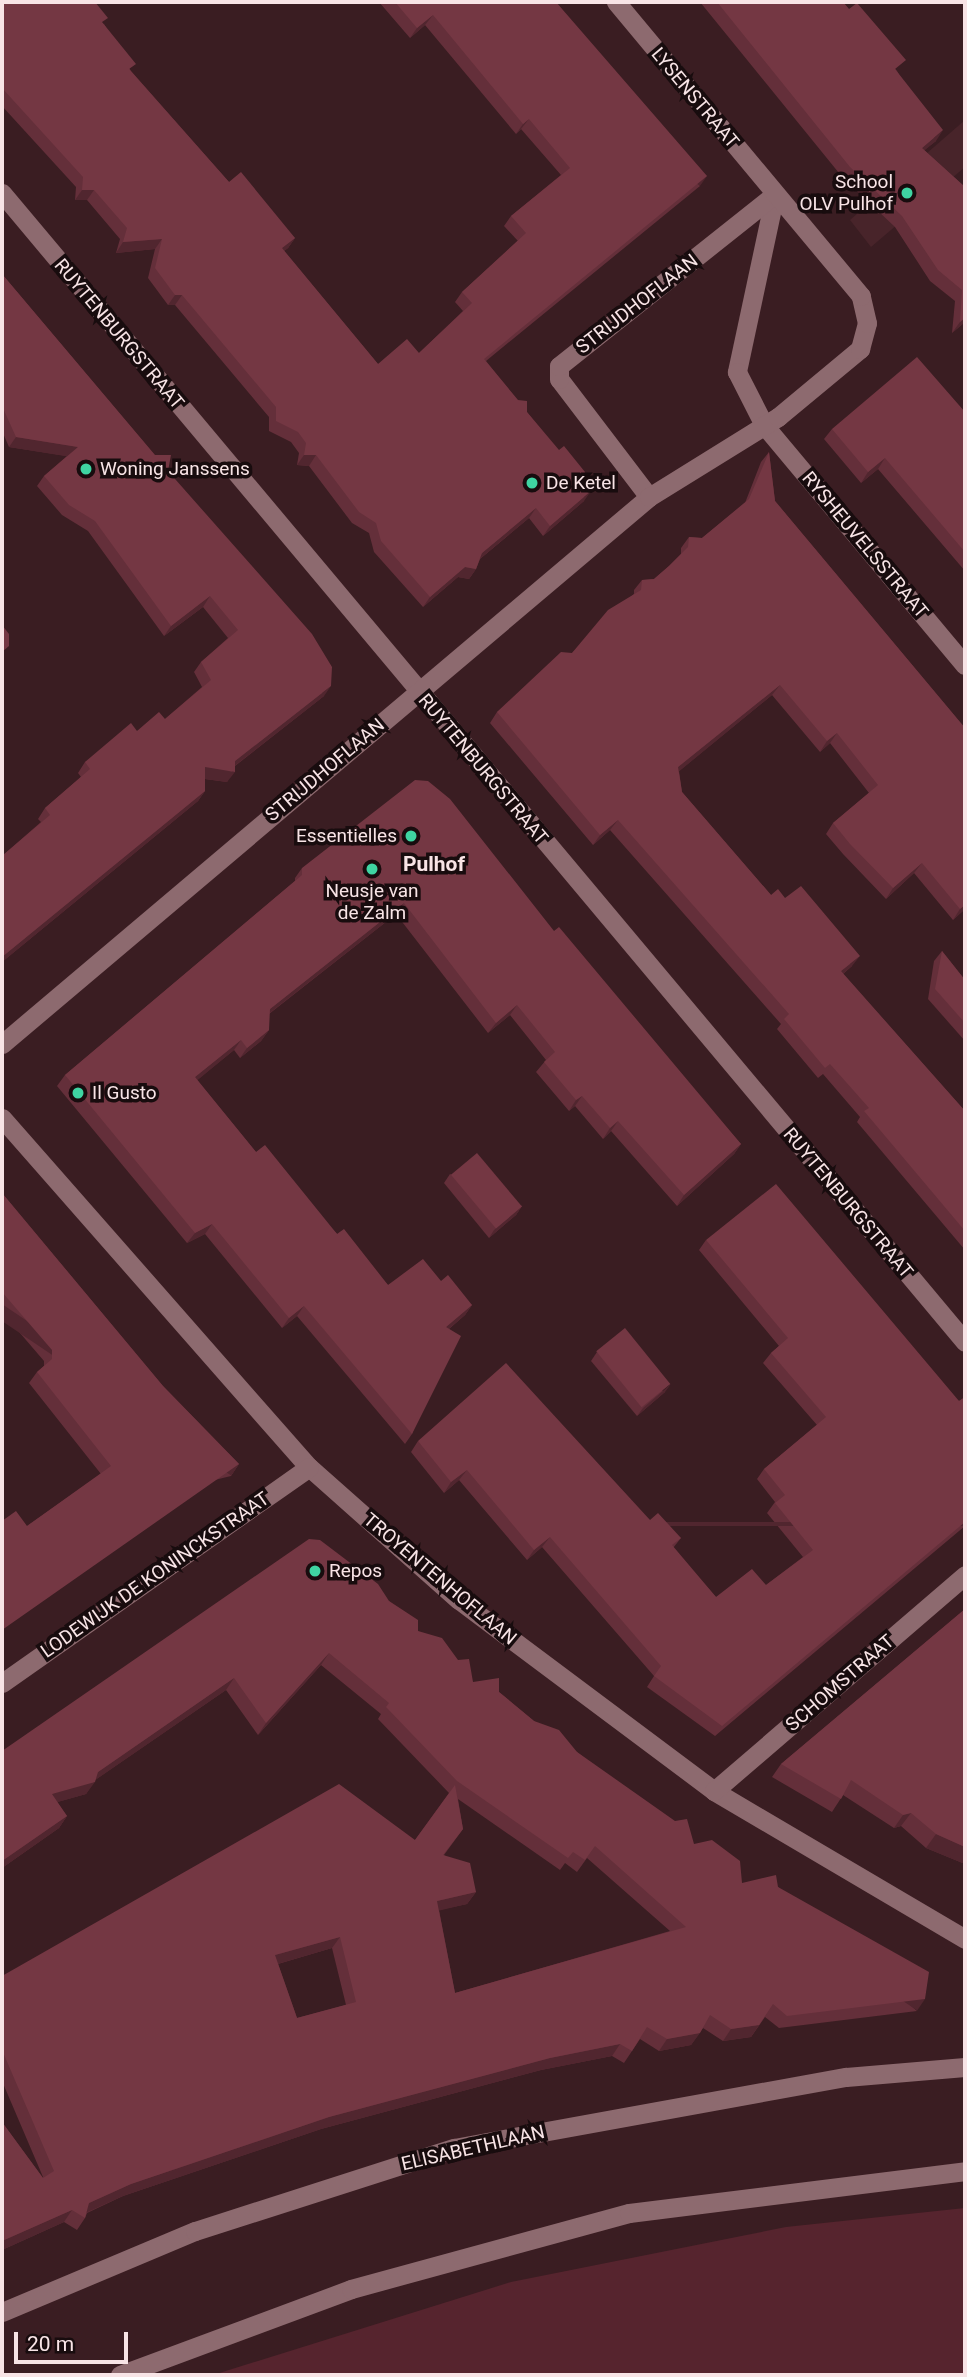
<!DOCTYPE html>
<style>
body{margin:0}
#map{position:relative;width:967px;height:2377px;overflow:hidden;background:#3a1d22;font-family:Roboto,sans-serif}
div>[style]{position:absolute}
.built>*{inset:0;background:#48242a}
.green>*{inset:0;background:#56242e}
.minor>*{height:19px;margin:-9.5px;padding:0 9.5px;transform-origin:9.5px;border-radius:9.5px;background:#8d6a6f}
.secondary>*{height:19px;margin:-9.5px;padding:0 9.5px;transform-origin:9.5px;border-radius:9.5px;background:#8d6a6f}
.wall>*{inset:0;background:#642f3a}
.shaded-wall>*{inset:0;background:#51262f;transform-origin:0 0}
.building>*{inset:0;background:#743743;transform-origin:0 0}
.dots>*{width:19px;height:19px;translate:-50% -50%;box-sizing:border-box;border:4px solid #180c0e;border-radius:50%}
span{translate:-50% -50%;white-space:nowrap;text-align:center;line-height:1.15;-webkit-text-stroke:7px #180c0e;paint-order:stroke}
.street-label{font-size:19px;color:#f8e4e6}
.poi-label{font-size:19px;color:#f8e4e6}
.right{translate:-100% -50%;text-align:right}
.left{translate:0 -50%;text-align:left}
.neighbourhood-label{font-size:21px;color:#f8e4e6;font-weight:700}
.frame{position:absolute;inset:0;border:4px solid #f8e4e6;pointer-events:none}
.scale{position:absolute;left:14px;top:2332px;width:114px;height:32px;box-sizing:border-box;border:4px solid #f8e4e6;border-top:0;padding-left:9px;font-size:21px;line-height:24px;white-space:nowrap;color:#f8e4e6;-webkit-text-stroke:5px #180c0e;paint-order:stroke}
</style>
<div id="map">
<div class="built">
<i style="clip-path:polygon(965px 120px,965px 167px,871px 247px,850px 220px)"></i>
</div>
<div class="green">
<i style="clip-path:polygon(965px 2208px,965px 2375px,213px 2375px,511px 2282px,786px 2227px)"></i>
</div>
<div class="minor">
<i style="left:2px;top:193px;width:1499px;rotate:50.03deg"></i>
<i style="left:775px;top:194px;width:182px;rotate:102.1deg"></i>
<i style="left:737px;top:372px;width:59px;rotate:63deg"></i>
<i style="left:764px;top:425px;width:313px;rotate:50.1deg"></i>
<i style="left:649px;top:497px;width:148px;rotate:-127.3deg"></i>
<i style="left:559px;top:379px;width:13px;rotate:-90deg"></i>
<i style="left:559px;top:366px;width:276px;rotate:-38.5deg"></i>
<i style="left:2px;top:1044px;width:847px;rotate:-40.21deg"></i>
<i style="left:649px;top:497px;width:152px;rotate:-31.8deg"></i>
<i style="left:778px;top:417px;width:107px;rotate:-39.7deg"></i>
<i style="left:860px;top:349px;width:27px;rotate:-75deg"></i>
<i style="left:867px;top:323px;width:28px;rotate:-103deg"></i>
<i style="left:861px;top:296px;width:383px;rotate:-129.8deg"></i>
<i style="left:2px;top:1118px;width:465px;rotate:48.7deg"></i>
<i style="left:309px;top:1467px;width:200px;rotate:41.6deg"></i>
<i style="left:459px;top:1600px;width:319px;rotate:36.8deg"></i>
<i style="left:714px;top:1791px;width:291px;rotate:30.5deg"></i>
<i style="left:2px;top:1683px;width:375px;rotate:-35.1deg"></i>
<i style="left:714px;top:1791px;width:331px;rotate:-40.7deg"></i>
</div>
<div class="secondary">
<i style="left:2px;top:2312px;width:209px;rotate:-22.8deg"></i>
<i style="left:195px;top:2231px;width:272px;rotate:-17.8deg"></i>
<i style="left:454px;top:2148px;width:398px;rotate:-10.3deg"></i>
<i style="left:846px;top:2077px;width:119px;rotate:-4.8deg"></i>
<i style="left:120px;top:2375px;width:246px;rotate:-20.4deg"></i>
<i style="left:351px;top:2289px;width:288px;rotate:-15.3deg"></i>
<i style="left:629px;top:2213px;width:339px;rotate:-7.1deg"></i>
</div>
<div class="wall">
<i style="clip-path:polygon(2px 2px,104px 24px,131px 71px,229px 182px,295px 238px,288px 248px,284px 251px,378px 364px,419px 353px,463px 311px,455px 302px,462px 292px,518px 241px,504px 226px,511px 216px,561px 175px,521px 129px,516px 134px,425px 25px,410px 38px,379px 2px,556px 2px,700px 186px,486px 361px,583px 482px,584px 501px,543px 536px,529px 518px,480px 559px,476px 569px,469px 579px,458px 577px,423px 607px,374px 552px,369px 533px,352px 523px,309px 466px,297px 465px,299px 453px,291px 442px,269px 431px,269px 417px,175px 305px,168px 305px,148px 278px,155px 249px,116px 253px,120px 239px,87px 200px,75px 200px,76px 187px,2px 106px)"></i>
<i style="clip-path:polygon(700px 2px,843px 2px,897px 71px,936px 141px,924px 150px,965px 187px,965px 322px,952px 333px,955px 301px,930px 281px,895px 227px,843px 178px)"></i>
<i style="clip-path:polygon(2px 274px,168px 471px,324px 696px,235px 766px,227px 782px,205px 779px,205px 791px,198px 801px,2px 962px,2px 856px,41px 822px,38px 819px,45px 808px,81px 777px,78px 773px,85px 762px,137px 731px,165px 719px,202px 687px,194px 672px,201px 662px,228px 638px,203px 607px,164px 636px,88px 531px,62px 515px,37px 486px,44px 476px,67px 456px,9px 447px,2px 431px)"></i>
<i style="clip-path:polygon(965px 412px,965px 571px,878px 469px,861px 483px,824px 439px,832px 429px)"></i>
<i style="clip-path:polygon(769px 452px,775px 501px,965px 728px,965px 909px,953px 920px,914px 873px,886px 899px,843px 854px,826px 834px,833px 823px,869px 793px,830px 743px,820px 752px,772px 695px,679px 771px,682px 792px,771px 895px,785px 898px,852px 966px,843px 974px,965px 1111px,965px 1250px,857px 1122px,860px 1117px,823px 1074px,818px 1078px,777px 1029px,781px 1024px,610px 830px,593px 845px,490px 723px,497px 712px,572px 653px,634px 594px,634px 590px,642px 580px,654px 579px,669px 566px,681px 554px,681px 548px,689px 537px,702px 538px,745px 503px,761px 462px)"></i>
<i style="clip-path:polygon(302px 868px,554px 931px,741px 1144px,734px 1154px,677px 1206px,611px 1131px,603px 1139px,575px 1106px,569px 1111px,536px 1072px,546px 1060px,510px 1015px,488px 1033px,396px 914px,269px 1014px,269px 1030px,261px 1041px,240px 1058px,234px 1050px,197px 1080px,256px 1152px,388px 1285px,441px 1281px,472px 1305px,465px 1315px,449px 1329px,412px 1434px,405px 1444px,297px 1316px,282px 1328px,205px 1234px,187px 1243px,57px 1086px,65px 1075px,295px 881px,295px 878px)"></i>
<i style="clip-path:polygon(942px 951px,965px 980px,965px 1041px,928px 999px,934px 961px)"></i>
<i style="clip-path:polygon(450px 1174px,522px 1206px,516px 1215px,489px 1238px,444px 1183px)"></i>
<i style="clip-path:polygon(2px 1193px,163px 1386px,239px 1464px,231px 1476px,27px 1526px,101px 1474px,29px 1383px,37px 1372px,44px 1366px,44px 1361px,2px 1312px)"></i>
<i style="clip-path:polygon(706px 1240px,959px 1401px,965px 1397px,965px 1526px,715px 1736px,647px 1687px,654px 1676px,542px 1547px,527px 1560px,459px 1480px,444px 1493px,411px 1452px,418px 1441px,650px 1520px,681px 1538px,673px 1548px,716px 1597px,766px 1585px,803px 1557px,767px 1513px,775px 1502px,757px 1479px,764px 1469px,817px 1425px,763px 1363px,771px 1353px,779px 1346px,699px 1250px)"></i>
<i style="clip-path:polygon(597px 1352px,665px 1392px,637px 1416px,591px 1361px)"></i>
<i style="clip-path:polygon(evenodd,389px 1601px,418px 1631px,473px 1682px,499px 1692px,534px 1721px,577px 1752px,742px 1883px,778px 1887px,917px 2011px,779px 2028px,765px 2017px,751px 2037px,723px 2041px,703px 2028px,691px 2045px,659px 2051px,640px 2039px,624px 2063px,612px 2056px,541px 2070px,321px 2129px,123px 2196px,87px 2213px,85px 2218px,77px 2230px,64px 2222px,2px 2250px,2px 2122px,43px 2178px,43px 2177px,2px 2081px,2px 1976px,415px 1840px,449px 1793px,378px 1719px,381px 1714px,321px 1665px,258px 1735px,226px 1690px,95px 1780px,86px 1794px,57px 1802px,67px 1816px,59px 1828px,2px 1868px,2px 1751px,389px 1601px,458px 1799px,560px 1870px,565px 1863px,577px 1872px,587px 1858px,670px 1931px,455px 1993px,439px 1910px,467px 1904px,476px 1892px,444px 1855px,463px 1829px,458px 1799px,389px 1601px,332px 1948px,346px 2005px,297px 2018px,278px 1964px,332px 1948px)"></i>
<i style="clip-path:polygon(965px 1609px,965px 1864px,926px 1848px,901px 1826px,894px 1828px,843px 1795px,832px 1812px,772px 1777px,781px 1764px)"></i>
</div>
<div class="shaded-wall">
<i style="clip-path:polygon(433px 15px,425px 25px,410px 38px,417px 28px)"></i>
<i style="clip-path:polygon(529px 119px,521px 129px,516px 134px,523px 124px)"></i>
<i style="clip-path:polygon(943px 130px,936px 141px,914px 159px,922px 148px)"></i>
<i style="left:707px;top:176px;width:12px;height:288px;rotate:125deg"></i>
<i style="clip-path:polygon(82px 190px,94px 190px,87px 200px,75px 200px)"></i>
<i style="clip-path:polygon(295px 238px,288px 248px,275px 258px,282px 248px)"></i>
<i style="clip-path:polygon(162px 239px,155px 249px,116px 253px,123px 242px)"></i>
<i style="clip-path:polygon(175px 295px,182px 295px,175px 305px,168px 305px)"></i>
<i style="clip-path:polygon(965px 318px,965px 322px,952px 333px,960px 322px)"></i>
<i style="clip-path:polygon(16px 437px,78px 447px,71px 457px,9px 447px)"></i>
<i style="clip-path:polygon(304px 455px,316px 455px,309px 466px,297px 465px)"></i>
<i style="clip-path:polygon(885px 458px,878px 469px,861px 483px,868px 472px)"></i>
<i style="clip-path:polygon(591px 491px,584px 501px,543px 536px,550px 526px)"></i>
<i style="clip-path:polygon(536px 508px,529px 518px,475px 563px,482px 553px)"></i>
<i style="clip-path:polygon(465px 567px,476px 569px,469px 579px,458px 577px,423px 607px,430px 597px)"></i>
<i style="clip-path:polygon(210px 596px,203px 607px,164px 636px,171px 626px)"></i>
<i style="clip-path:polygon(780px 685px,772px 695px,671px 778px,678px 767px)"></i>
<i style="clip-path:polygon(331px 686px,324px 696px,228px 771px,235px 772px,227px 782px,198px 778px,205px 767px,235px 761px)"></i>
<i style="clip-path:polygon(837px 733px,830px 743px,820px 752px,827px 741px)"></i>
<i style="clip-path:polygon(205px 791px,198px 801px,2px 962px,2px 957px)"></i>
<i style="clip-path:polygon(618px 820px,610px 830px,593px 845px,600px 835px)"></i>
<i style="clip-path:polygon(922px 863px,914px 873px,886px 899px,893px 888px)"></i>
<i style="clip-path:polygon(404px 903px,396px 914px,262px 1019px,270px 1009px)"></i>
<i style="clip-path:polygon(965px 905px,965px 909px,953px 920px,960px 909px)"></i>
<i style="clip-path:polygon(860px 956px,852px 966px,834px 981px,841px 971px)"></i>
<i style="clip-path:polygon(517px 1005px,510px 1015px,488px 1033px,496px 1023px)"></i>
<i style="clip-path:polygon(269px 1030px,261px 1041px,240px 1058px,247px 1048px)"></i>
<i style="clip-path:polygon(241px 1040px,234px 1050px,188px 1088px,195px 1077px)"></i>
<i style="clip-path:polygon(582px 1096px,575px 1106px,569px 1111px,576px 1100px)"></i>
<i style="clip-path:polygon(618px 1121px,611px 1131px,603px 1139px,610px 1128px)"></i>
<i style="clip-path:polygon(741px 1144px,734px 1154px,677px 1206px,684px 1195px)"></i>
<i style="clip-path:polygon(522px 1206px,516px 1215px,489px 1238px,494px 1230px)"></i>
<i style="clip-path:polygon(212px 1224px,205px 1234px,187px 1243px,195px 1233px)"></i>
<i style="clip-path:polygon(472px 1305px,465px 1315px,439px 1337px,446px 1327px)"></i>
<i style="clip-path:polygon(304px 1306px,297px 1316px,282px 1328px,289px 1318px)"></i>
<i style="clip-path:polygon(671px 1384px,665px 1392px,637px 1416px,643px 1408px)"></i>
<i style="left:239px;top:1464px;width:14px;height:289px;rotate:124deg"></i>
<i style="clip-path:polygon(467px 1470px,459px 1480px,444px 1493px,451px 1482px)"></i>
<i style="left:965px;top:1522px;width:4px;height:317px;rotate:90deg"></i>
<i style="clip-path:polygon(550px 1537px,542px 1547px,527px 1560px,534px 1550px)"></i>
<i style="clip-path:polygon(329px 1653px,321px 1665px,258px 1735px,266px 1723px)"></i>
<i style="clip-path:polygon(234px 1678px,226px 1690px,91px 1783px,95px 1782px,86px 1794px,44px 1806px,52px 1794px,98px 1772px)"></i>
<i style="clip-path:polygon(911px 1813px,901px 1826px,894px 1828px,903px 1815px)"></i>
<i style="clip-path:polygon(67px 1816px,59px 1828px,2px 1868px,2px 1861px)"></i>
<i style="clip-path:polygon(936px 1834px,965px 1847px,965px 1864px,926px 1848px)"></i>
<i style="clip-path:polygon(476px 1892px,467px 1904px,429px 1913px,437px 1901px)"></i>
<i style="clip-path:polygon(340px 1937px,332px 1948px,267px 1967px,275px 1955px)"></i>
<i style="left:925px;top:1999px;width:14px;height:139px;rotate:124deg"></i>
<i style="clip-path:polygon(759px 2025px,751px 2037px,723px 2041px,731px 2029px)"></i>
<i style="clip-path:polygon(700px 2033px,691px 2045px,659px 2051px,667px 2039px)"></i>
<i style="clip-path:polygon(620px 2044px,612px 2056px,541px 2070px,321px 2129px,123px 2196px,81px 2215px,89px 2203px,131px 2184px,329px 2117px,550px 2058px)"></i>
<i style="clip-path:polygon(72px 2210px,64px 2222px,2px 2250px,2px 2241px)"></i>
</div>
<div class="building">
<i style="clip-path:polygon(2px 2px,95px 2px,108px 18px,102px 22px,136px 64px,129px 69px,229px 182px,241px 172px,295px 238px,282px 248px,378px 364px,407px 339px,419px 353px,472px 303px,462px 292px,526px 233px,511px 216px,570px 168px,529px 119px,523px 124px,433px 15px,417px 28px,395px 2px,556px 2px,707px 176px,484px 359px,518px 400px,527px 401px,527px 412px,559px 450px,564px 446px,585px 472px,583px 482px,591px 491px,550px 526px,536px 508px,482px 553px,476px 569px,465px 567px,430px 597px,381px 541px,376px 523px,359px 512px,316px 455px,304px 455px,306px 443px,298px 432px,276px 421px,276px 407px,182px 295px,175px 295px,155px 268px,162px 239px,123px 242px,127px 228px,94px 190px,82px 190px,83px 177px,2px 88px)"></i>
<i style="clip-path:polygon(717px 2px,843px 2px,849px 9px,857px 3px,906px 60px,895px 69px,943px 130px,922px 148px,965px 187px,965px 318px,960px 322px,962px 290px,938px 270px,902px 216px,850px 167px)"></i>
<i style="clip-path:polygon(2px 274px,155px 455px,171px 455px,168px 471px,312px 634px,332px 667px,331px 686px,235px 761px,235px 772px,205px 767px,205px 791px,2px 957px,2px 856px,50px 815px,45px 808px,90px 769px,85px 762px,131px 723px,137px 731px,159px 712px,165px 719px,211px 680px,201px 662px,238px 630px,210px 596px,171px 626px,95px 521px,69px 505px,44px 476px,78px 447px,16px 437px,2px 406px)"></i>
<i style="clip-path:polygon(917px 357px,965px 412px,965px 552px,885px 458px,868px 472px,832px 429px)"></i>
<i style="clip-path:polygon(769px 452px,775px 501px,965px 728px,965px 905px,960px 909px,922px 863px,893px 888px,850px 844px,833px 823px,878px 785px,837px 733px,827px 741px,780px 685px,678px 767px,682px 792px,771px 895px,778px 889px,785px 898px,801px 886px,860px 956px,841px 971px,965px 1111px,965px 1231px,864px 1111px,869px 1108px,830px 1064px,825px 1068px,784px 1019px,789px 1014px,618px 820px,600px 835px,497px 712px,561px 652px,572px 653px,608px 610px,641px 590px,642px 580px,654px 579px,669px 566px,688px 547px,689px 537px,702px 538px,749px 499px)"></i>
<i style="clip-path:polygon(2px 625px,9px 634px,9px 646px,2px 652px)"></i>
<i style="clip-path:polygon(415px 780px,428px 781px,450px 799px,554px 931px,559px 927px,741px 1144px,684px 1195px,618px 1121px,610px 1128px,582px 1096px,576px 1100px,544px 1062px,555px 1052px,517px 1005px,496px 1023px,404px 903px,270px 1009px,269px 1030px,247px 1048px,241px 1040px,195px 1077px,256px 1152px,265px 1145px,337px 1234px,344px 1229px,388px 1285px,423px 1259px,441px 1281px,448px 1275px,472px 1305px,446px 1327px,461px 1336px,412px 1434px,304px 1306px,289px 1318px,212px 1224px,195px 1233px,65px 1075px,302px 875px,302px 868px)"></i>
<i style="clip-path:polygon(942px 951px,965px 980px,965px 1023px,935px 989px)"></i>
<i style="left:477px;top:1153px;width:70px;height:34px;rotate:50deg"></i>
<i style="clip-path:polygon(776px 1184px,959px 1401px,965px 1397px,965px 1522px,722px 1726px,654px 1676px,661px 1666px,550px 1537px,534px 1550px,467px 1470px,451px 1482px,418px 1441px,506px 1363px,650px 1520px,658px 1513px,681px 1538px,672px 1545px,716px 1597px,752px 1569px,766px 1585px,813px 1550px,775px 1503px,785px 1495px,764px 1469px,826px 1417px,771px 1353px,788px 1338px,706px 1240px)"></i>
<i style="clip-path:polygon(2px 1193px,163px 1386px,239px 1464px,2px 1630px,2px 1521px,16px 1511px,27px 1526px,111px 1466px,37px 1372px,52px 1359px,52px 1350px,2px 1292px)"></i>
<i style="left:625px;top:1328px;width:72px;height:37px;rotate:51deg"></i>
<i style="clip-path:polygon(evenodd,309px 1539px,320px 1540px,378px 1584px,389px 1601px,418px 1620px,418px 1631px,442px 1638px,458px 1660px,469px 1659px,473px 1682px,499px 1678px,499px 1692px,534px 1721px,559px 1730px,577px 1752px,675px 1821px,687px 1819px,694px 1844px,712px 1840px,740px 1861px,742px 1883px,776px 1875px,778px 1887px,929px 1972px,925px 1999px,787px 2016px,773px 2004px,759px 2025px,731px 2029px,710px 2015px,700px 2033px,667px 2039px,647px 2027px,632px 2051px,620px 2044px,550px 2058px,329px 2117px,131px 2184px,89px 2203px,85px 2218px,72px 2210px,2px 2241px,2px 2122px,43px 2178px,54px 2171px,2px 2050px,2px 1976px,339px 1784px,415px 1840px,455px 1785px,463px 1829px,443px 1855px,470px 1863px,476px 1892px,437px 1901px,455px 1993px,686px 1927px,595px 1846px,585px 1860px,573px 1852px,568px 1858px,457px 1781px,386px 1707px,389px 1703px,329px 1653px,266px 1723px,234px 1678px,98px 1772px,95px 1782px,52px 1794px,67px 1816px,2px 1861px,2px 1751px,309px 1539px,340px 1937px,356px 2002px,297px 2018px,275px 1955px,340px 1937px)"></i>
<i style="clip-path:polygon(965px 1609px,965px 1847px,936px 1834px,911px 1813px,903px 1815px,851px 1780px,841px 1799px,781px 1764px)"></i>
</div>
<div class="dots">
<i style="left:907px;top:193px;background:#3fd4a2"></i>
<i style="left:86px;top:469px;background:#3fd4a2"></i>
<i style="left:532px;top:483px;background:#3fd4a2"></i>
<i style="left:411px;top:836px;background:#3fd4a2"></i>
<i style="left:372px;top:869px;background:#3fd4a2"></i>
<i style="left:78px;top:1093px;background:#3fd4a2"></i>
<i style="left:315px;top:1571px;background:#3fd4a2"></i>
</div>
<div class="street-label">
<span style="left:695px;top:98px;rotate:50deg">LYSENSTRAAT</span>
<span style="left:637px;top:304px;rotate:-38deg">STRIJDHOFLAAN</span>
<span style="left:119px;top:334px;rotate:50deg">RUYTENBURGSTRAAT</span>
<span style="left:865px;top:545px;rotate:50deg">RYSHEUVELSSTRAAT</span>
<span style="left:483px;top:769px;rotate:50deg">RUYTENBURGSTRAAT</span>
<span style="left:325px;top:770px;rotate:-40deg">STRIJDHOFLAAN</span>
<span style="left:848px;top:1203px;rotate:50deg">RUYTENBURGSTRAAT</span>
<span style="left:155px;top:1575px;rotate:-35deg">LODEWIJK DE KONINCKSTRAAT</span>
<span style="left:440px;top:1579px;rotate:40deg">TROYENTENHOFLAAN</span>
<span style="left:840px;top:1683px;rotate:-41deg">SCHOMSTRAAT</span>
<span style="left:473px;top:2148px;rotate:-13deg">ELISABETHLAAN</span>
</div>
<div class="poi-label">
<span class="right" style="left:893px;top:193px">School<br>OLV Pulhof</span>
<span class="left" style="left:100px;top:469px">Woning Janssens</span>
<span class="left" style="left:546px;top:483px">De Ketel</span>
<span class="right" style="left:397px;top:836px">Essentielles</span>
<span style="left:372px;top:902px">Neusje van<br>de Zalm</span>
<span class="left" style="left:92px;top:1093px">Il Gusto</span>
<span class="left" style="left:329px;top:1571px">Repos</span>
</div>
<div class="neighbourhood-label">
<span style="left:434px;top:864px">Pulhof</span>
</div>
<div class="frame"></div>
<div class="scale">20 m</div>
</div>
